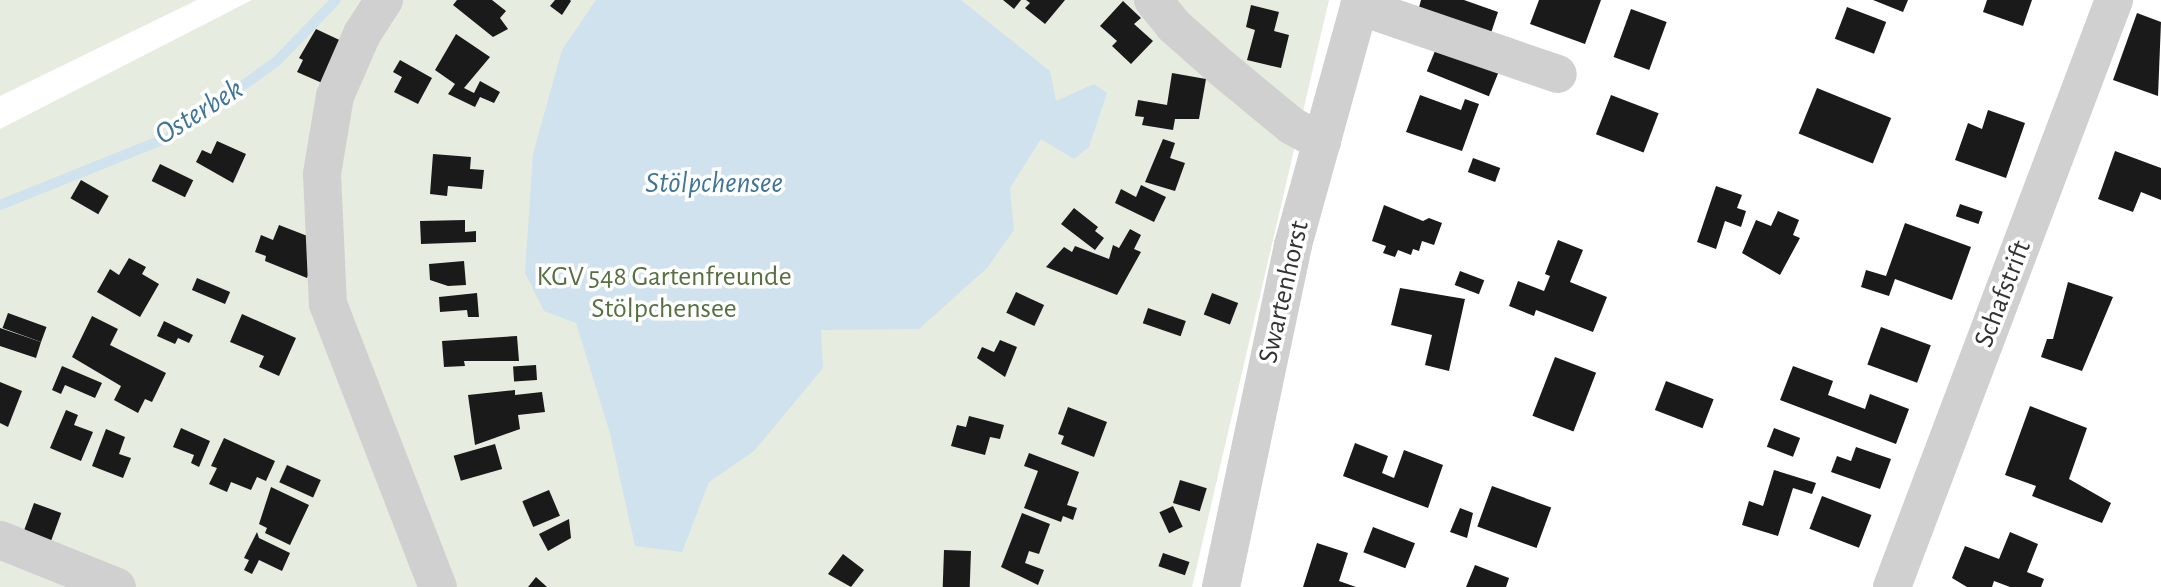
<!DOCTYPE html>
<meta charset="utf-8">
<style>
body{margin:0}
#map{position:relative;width:2161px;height:587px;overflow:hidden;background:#fff;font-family:"Alegreya Sans",sans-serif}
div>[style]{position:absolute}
.green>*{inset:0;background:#e6ecdf}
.water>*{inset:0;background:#cfe2ee}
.stream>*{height:10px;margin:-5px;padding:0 5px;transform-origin:5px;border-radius:5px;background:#cfe2ee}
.building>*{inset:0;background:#1a1a1a;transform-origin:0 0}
.minor>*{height:38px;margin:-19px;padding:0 19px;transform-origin:19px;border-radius:19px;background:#d0d0d0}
span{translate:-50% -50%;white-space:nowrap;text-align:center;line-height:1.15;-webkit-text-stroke:7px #fff;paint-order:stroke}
.park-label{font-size:28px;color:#56703f}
.street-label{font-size:28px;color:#333}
.water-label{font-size:30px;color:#3f7597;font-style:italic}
</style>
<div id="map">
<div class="green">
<i style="clip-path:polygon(0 0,197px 0,0 96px)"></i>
<i style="clip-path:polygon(252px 0,1329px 0,1192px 587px,0 587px,0 129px)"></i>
</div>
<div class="water">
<i style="clip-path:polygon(596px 0,961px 0,1050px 71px,1056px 101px,1094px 84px,1107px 93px,1089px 147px,1074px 159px,1041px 139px,1010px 188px,1014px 230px,987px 268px,919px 329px,821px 330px,823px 368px,754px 451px,709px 482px,682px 552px,635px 546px,610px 433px,576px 323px,544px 311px,525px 273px,533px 154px,562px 50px)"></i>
</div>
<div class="stream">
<i style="left:0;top:205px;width:185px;rotate:-21.9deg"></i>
<i style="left:172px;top:136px;width:129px;rotate:-35.5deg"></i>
<i style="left:277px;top:61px;width:85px;rotate:-46deg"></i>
</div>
<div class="building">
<i style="clip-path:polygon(457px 0,492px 0,506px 11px,500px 18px,508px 29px,493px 37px,453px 5px)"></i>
<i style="clip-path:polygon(555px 0,570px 0,571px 1px,562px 15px,550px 6px)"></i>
<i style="clip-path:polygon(1003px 0,1021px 0,1014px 9px)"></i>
<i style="clip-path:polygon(1026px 0,1065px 0,1045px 24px,1025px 8px,1030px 3px)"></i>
<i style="clip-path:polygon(1421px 0,1464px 0,1498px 12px,1490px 36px,1418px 11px)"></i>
<i style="clip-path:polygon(1539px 0,1601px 0,1585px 44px,1530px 24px)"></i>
<i style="clip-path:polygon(1873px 0,1908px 0,1903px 12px)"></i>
<i style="clip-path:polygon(1987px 0,2032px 0,2023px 26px,1983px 12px)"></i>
<i style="clip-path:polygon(1123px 1px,1141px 18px,1134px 24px,1153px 41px,1131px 64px,1112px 46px,1117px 41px,1100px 26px)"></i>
<i style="clip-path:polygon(1251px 5px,1279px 12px,1274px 31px,1289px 35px,1281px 68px,1247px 60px,1255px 30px,1246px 27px)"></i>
<i style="left:1847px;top:7px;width:42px;height:34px;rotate:21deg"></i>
<i style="left:1631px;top:9px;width:38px;height:51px;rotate:20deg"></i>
<i style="clip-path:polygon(2137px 13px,2161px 22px,2158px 96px,2113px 80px)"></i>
<i style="clip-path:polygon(316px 29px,348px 44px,329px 86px,297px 72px,303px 60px,299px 58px)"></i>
<i style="clip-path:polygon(456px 34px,490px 57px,464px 88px,474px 93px,480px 81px,500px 92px,494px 103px,480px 97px,475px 107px,448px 94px,455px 84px,435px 70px)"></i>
<i style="left:1441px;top:36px;width:67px;height:38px;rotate:22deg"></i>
<i style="clip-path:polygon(400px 60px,432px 78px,418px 104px,394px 92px,402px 77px,393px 72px)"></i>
<i style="clip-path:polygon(1172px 73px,1206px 79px,1199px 119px,1175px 119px,1173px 130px,1142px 125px,1144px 117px,1135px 116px,1138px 100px,1167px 105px)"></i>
<i style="left:1817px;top:88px;width:80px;height:49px;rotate:22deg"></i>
<i style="clip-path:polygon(1420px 95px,1461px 110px,1465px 99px,1479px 104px,1462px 151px,1406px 132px)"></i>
<i style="left:1611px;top:95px;width:51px;height:42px;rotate:21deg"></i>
<i style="clip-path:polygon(1988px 110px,2025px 123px,2006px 178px,1955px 160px,1968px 123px,1982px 129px)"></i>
<i style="clip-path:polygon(1163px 139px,1175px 143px,1170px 158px,1185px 163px,1175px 191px,1145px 182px)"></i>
<i style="clip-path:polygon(217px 141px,246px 154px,233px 183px,196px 162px,202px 150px,211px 154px)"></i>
<i style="clip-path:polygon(2115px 151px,2161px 168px,2161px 200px,2141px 192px,2133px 212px,2098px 199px)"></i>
<i style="clip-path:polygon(433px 154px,471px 157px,470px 169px,484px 170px,482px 189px,448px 186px,447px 196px,430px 194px)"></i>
<i style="left:1473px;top:158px;width:29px;height:15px;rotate:20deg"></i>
<i style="left:160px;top:164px;width:37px;height:19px;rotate:26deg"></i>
<i style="left:81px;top:180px;width:32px;height:21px;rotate:30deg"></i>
<i style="clip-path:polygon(1141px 185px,1166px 197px,1154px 222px,1115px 203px,1121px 189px,1136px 197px)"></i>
<i style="clip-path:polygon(1716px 186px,1742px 195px,1737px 208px,1746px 211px,1741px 227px,1725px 221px,1716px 249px,1697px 242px)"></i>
<i style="left:1960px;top:204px;width:24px;height:13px;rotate:19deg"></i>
<i style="clip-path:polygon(1384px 205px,1423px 221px,1429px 218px,1442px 223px,1434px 245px,1422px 241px,1419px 251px,1413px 249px,1411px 255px,1398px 250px,1395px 257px,1383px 253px,1386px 246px,1372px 241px)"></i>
<i style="clip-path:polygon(1074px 208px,1098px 227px,1095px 231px,1104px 238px,1095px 250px,1061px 224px)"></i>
<i style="clip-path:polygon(1778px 211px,1799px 220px,1793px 235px,1800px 238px,1780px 275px,1742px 253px,1756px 220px,1771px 226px)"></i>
<i style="clip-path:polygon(465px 220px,465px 232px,476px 231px,476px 242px,421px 244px,420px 221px)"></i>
<i style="clip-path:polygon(1905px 223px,1971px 247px,1952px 300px,1895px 279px,1889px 296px,1861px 287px,1866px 270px,1886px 276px)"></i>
<i style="clip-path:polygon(279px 225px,310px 237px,318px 249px,307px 278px,265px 261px,266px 256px,255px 252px,261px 235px,273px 240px)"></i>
<i style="clip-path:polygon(1130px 229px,1141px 235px,1134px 249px,1141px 252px,1117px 295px,1046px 267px,1064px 247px,1072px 252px,1075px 246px,1109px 259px,1113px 245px,1119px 248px)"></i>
<i style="clip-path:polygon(1558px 240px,1583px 250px,1570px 282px,1607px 297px,1593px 332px,1536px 310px,1534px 316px,1509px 306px,1518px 281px,1544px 291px,1550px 276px,1545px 274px)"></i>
<i style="clip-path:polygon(129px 258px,146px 267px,142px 274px,159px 284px,140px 317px,97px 292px,110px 269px,119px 275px)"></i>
<i style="clip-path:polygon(464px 261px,466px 285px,448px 286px,430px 280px,429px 264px)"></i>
<i style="left:1460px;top:271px;width:26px;height:15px;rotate:21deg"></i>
<i style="left:197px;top:278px;width:36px;height:13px;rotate:23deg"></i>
<i style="clip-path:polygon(2068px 282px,2113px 297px,2082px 371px,2041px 357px,2047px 339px,2053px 339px)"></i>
<i style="clip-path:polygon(1400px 288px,1465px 299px,1449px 371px,1425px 365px,1432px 335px,1391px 325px)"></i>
<i style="left:1016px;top:292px;width:31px;height:23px;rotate:25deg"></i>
<i style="clip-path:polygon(477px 293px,479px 317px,468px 317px,467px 310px,440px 312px,439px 297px)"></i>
<i style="left:1212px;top:293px;width:28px;height:23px;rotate:21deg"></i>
<i style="left:1148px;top:308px;width:40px;height:16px;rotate:19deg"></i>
<i style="left:8px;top:313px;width:41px;height:16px;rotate:20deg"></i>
<i style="clip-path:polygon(242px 314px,296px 338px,279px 376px,259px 367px,264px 356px,230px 342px)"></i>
<i style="clip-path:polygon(92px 316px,118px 329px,110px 345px,166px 373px,152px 402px,145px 399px,138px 413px,114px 400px,121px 386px,72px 357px)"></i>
<i style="clip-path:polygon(164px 321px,193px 335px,189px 343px,178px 338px,175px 344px,157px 336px)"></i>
<i style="left:1881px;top:327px;width:53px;height:40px;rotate:20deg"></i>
<i style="clip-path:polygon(0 328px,41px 342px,36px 358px,0 346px)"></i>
<i style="clip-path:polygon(517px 336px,519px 361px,464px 361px,465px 366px,444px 367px,442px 341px)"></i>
<i style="clip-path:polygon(1000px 340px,1017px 347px,1005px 377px,977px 358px,982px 347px,994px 352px)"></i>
<i style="left:1555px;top:357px;width:44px;height:63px;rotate:21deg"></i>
<i style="left:536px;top:365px;width:15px;height:23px;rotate:86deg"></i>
<i style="clip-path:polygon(62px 366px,102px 383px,95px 398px,65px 385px,61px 394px,52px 390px)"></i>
<i style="clip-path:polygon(1793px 366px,1833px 381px,1828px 395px,1865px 409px,1870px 394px,1909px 409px,1896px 444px,1780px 400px)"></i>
<i style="left:1666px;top:381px;width:51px;height:31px;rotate:21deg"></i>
<i style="clip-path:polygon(0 382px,22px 391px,8px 427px,0 423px)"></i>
<i style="clip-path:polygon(515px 390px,515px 395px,542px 392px,545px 412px,518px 415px,520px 429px,475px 445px,468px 395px)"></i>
<i style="clip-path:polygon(2030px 406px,2087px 428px,2069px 479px,2111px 503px,2102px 523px,2032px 496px,2036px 486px,2005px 475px)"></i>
<i style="clip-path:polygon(1068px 407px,1107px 422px,1094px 457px,1061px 444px,1064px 436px,1058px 434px)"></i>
<i style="clip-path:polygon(66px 410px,78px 415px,74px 425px,93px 432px,81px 461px,50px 448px)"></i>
<i style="clip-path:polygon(969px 416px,1004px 425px,1000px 439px,990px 437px,985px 455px,951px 446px,957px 425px,966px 427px)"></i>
<i style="clip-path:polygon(181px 428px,210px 441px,199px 467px,191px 463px,194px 455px,173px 447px)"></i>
<i style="left:1774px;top:428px;width:28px;height:20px;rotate:21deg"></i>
<i style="clip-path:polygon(106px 429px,125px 437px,119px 454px,131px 458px,123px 478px,92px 466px)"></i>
<i style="clip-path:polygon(224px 438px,275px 461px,266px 481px,257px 477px,251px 490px,231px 482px,227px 492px,209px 484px,217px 468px,211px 466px)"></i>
<i style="clip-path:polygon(1355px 443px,1388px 456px,1382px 473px,1394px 478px,1404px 450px,1443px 465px,1428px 508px,1343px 476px)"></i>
<i style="left:495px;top:444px;width:26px;height:43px;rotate:74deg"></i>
<i style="clip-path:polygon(1856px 447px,1891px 459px,1880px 489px,1831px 472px,1837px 456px,1851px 461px)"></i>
<i style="clip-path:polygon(1029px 453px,1079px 472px,1067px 505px,1077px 508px,1073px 520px,1063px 516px,1061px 522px,1024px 508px,1038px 471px,1024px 466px)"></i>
<i style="left:287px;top:465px;width:37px;height:19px;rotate:24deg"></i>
<i style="clip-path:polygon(1774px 470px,1816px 483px,1812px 494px,1793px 488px,1778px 536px,1742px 525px,1749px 501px,1763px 506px)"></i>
<i style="left:1180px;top:480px;width:28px;height:24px;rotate:17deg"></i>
<i style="left:1492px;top:486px;width:63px;height:43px;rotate:20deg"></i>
<i style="clip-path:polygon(271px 487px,309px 505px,290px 545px,265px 533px,267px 528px,259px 524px)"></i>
<i style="left:549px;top:490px;width:28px;height:29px;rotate:67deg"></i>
<i style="left:1822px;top:496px;width:53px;height:35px;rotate:21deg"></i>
<i style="left:34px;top:503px;width:29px;height:39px;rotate:20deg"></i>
<i style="left:1173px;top:506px;width:23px;height:15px;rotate:65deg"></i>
<i style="clip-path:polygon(1460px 508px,1473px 513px,1467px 538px,1450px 532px)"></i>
<i style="clip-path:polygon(1022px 513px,1050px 524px,1039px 554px,1029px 551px,1025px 563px,1044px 570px,1038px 585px,1001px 567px)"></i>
<i style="clip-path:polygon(569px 519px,571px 538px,548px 551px,539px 534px)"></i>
<i style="left:1373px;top:527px;width:45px;height:27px;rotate:21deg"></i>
<i style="clip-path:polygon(257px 532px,259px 538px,290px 553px,282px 571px,259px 560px,252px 574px,244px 570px,249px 560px,244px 558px)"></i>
<i style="clip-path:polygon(2010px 532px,2038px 544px,2027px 572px,2044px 579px,2041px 587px,2010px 587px,1994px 581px,1992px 587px,1967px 587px,1952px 578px,1965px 546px,1999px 559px)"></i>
<i style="clip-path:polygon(1317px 543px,1348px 553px,1339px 581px,1356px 587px,1303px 587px)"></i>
<i style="left:944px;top:550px;width:27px;height:37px;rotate:2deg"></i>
<i style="left:1163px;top:553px;width:28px;height:14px;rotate:19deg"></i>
<i style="clip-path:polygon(843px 554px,864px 570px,851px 587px,828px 574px)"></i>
<i style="clip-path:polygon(1475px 565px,1509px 578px,1506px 587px,1466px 587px)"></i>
<i style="clip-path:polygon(536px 577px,547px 587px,528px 587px)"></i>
</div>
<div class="minor">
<i style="left:384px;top:0;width:40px;rotate:122.9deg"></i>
<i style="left:362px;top:34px;width:68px;rotate:113.5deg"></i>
<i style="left:335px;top:96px;width:79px;rotate:99.5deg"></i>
<i style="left:322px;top:174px;width:130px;rotate:87.4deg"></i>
<i style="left:328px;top:304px;width:304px;rotate:68.8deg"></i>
<i style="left:1153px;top:0;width:33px;rotate:51deg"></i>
<i style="left:1174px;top:26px;width:65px;rotate:41.3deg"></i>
<i style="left:1223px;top:69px;width:89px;rotate:39.6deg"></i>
<i style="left:1292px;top:126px;width:34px;rotate:28deg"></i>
<i style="left:1359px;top:6px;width:210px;rotate:18.9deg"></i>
<i style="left:0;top:540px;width:126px;rotate:21.9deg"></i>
<i style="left:1221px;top:587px;width:349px;rotate:-78.1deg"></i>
<i style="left:1293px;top:245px;width:254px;rotate:-74.5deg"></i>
<i style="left:1892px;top:587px;width:628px;rotate:-69.28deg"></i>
</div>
<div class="park-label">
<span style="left:664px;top:293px">KGV 548 Gartenfreunde<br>Stölpchensee</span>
</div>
<div class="street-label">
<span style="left:1284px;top:292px;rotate:-77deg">Swartenhorst</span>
<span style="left:2003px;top:294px;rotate:-69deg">Schafstrift</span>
</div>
<div class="water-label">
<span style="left:199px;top:112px;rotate:-32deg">Osterbek</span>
<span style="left:714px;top:183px">Stölpchensee</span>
</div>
</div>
